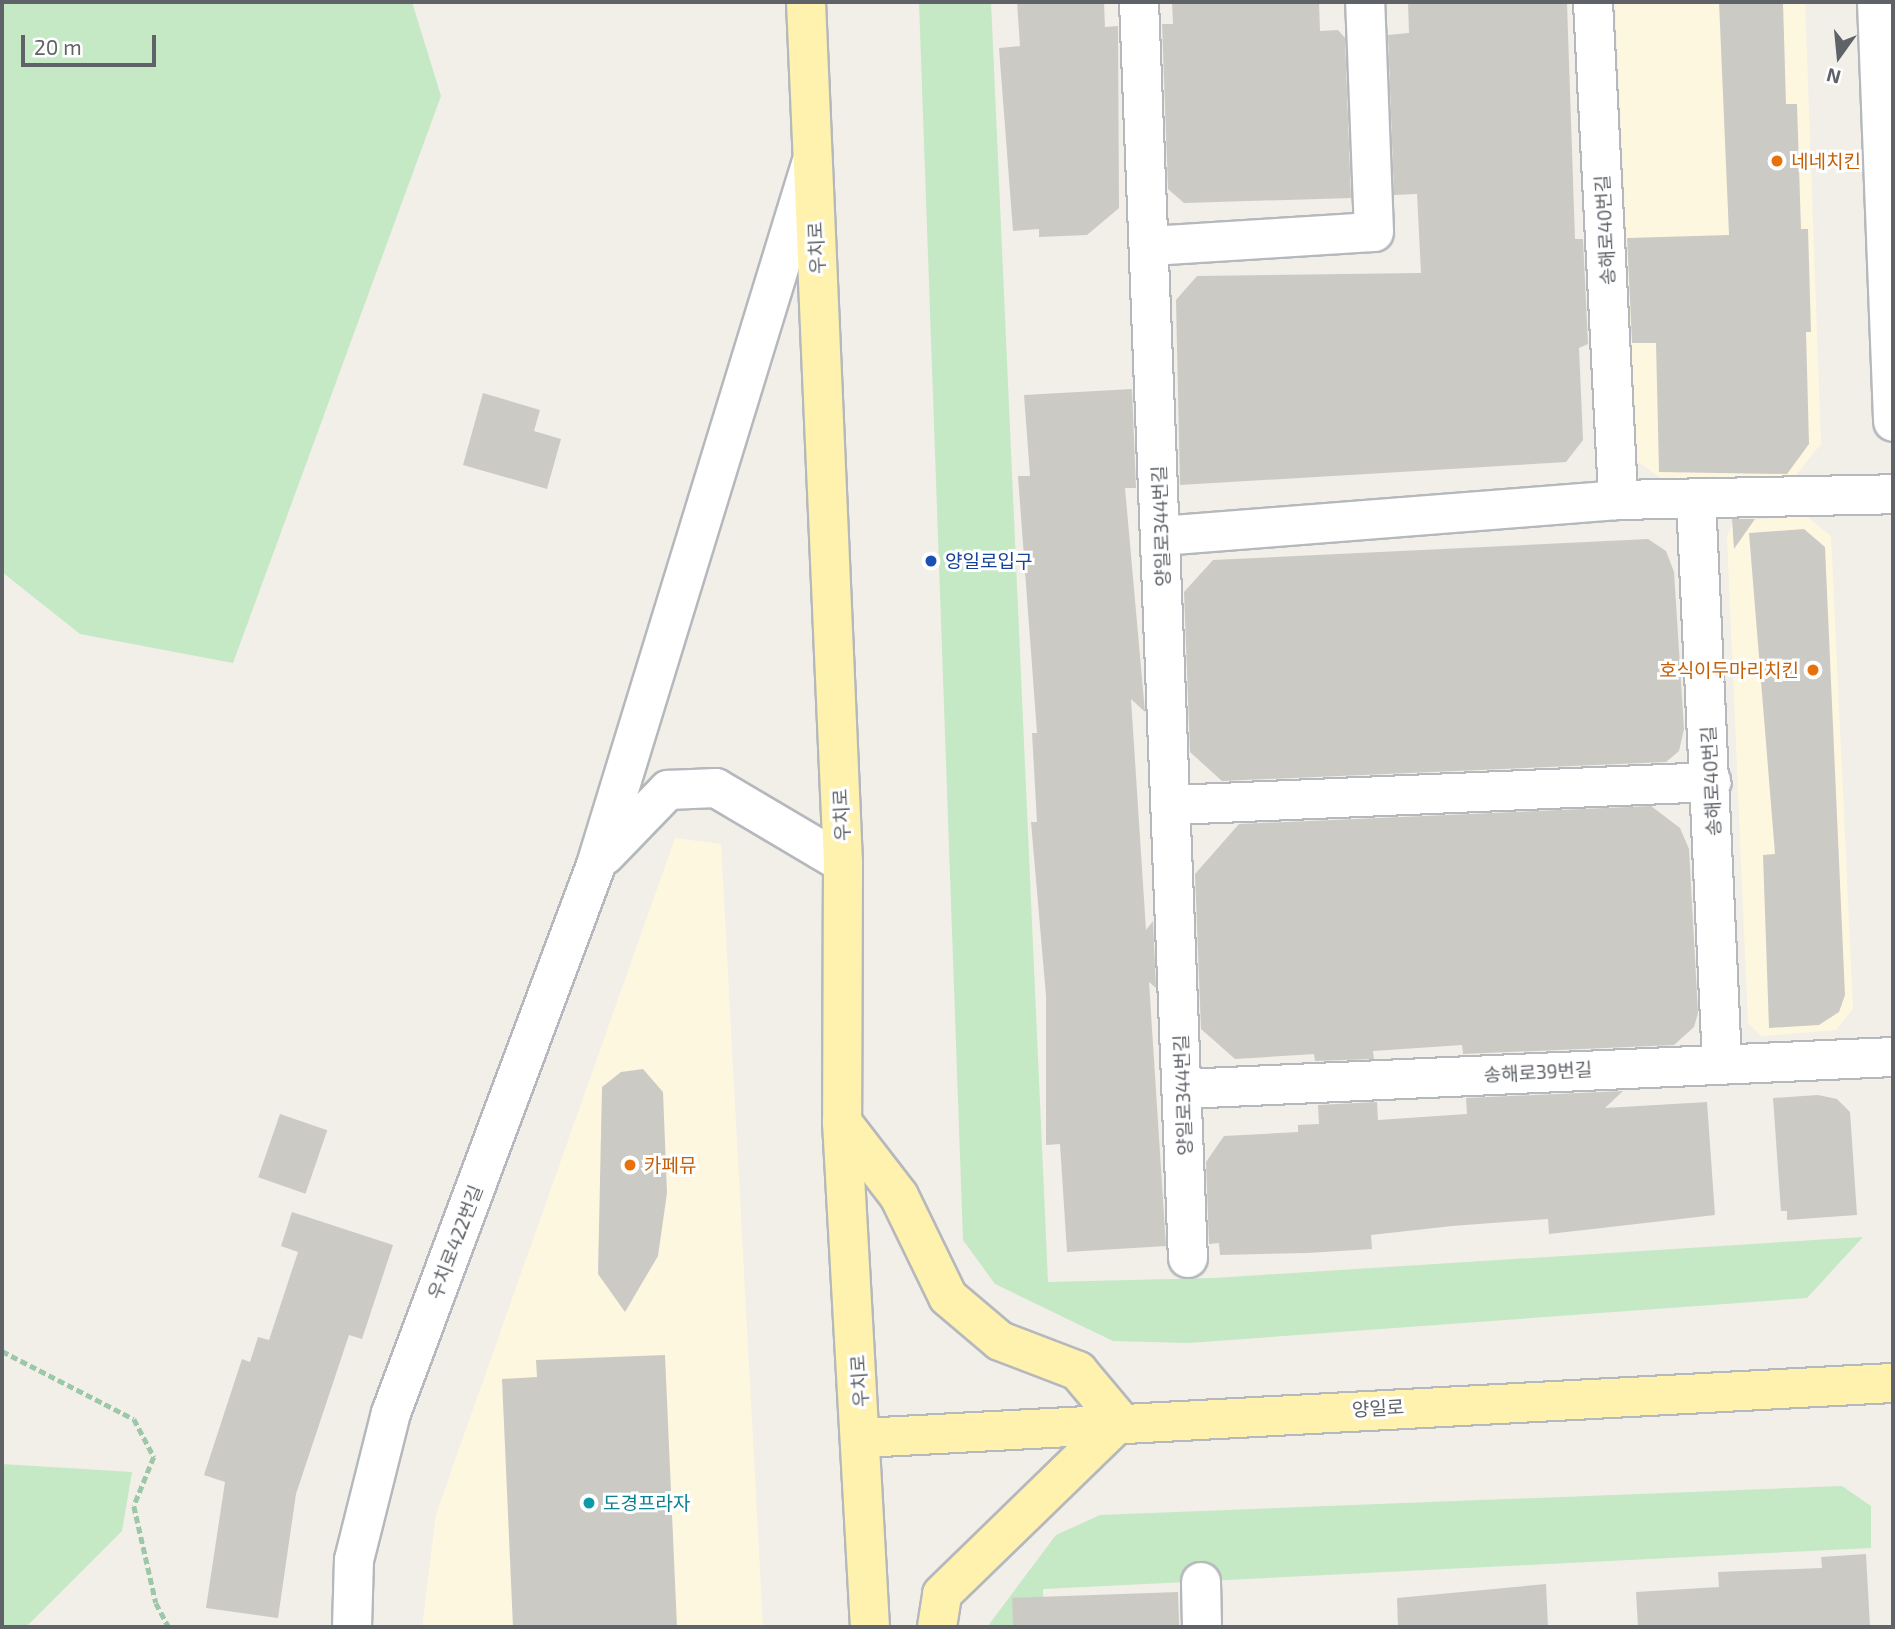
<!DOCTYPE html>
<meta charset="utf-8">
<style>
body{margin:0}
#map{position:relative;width:1895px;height:1629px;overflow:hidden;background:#f1efe8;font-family:"Exo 2","Noto Sans KR",sans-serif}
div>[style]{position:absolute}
.commercial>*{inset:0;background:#fef7e0}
.green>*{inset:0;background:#c5e8c5}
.building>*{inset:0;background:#cccac5;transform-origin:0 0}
.path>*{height:4.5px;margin-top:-2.25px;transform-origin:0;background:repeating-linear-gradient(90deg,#9cc7a9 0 7px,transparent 0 10.5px)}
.roads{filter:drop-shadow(2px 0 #b5b8bc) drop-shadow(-2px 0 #b5b8bc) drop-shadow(0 2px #b5b8bc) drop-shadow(0 -2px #b5b8bc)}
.minor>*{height:38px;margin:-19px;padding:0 19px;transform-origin:19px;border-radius:19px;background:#fff}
.major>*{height:38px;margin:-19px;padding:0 19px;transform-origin:19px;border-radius:19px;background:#fff2af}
.dots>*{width:19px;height:19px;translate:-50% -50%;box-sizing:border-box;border:4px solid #fff;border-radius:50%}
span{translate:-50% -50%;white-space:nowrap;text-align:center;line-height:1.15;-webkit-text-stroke:6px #fff;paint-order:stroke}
.food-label{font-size:19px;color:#c56008}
.left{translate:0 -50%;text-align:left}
.right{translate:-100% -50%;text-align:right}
.street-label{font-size:19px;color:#5f6368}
.transit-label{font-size:19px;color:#164399}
.culture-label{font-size:19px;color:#0d838f}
.frame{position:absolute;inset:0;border:4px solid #5f6368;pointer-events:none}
.north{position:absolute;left:1804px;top:21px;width:70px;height:70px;-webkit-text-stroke:5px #fff;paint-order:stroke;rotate:195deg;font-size:19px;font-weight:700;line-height:28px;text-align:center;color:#5f6368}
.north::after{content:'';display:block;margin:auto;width:24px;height:32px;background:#5f6368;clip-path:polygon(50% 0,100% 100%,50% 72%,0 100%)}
.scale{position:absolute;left:21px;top:35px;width:135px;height:32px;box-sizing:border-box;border:4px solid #5f6368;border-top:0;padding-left:9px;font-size:21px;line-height:24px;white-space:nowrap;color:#5f6368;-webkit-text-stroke:5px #fff;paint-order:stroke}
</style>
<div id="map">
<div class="commercial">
<i style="clip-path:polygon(1615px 2px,1805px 2px,1821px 444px,1795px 476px,1662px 479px,1637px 461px)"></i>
<i style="clip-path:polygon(1805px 515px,1831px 536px,1853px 1009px,1836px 1030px,1761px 1036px,1748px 1023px,1727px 536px,1733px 522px)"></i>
<i style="clip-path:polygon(675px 838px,721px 844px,763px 1627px,422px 1627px,436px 1514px)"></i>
</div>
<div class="green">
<i style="clip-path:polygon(2px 2px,412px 2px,441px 96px,233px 663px,80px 634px,2px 572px)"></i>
<i style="clip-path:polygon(919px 2px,991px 2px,1048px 1282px,1214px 1278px,1863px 1237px,1807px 1298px,1188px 1343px,1113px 1341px,995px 1284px,963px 1240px)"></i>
<i style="clip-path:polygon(2px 1464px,132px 1472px,122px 1531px,26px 1627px,2px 1627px)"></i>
<i style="clip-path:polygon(1842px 1486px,1871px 1506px,1871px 1548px,1043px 1589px,1044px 1627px,987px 1627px,1056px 1535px,1100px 1515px)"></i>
</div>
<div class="building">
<i style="clip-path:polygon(1017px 2px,1104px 2px,1105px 27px,1118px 26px,1119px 208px,1087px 235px,1039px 237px,1039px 229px,1013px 231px,999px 48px,1020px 46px)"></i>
<i style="clip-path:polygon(1172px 2px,1319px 2px,1320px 31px,1338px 30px,1345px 38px,1351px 198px,1184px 203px,1168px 189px,1162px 24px,1173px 24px)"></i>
<i style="clip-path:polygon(1408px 2px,1567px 3px,1575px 239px,1583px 239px,1588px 344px,1579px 348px,1583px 440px,1566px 462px,1180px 485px,1176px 300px,1197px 276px,1421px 273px,1417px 194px,1394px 195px,1388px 35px,1409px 33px)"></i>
<i style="clip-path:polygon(1719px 2px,1783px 2px,1786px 104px,1797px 104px,1801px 229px,1808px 229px,1811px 332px,1806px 332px,1809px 444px,1787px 474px,1659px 472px,1656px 343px,1632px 343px,1627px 238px,1729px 235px)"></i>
<i style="clip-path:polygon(1132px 389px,1136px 488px,1125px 488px,1145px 712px,1131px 699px,1146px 930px,1153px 921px,1156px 988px,1149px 982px,1166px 1246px,1067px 1252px,1060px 1144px,1046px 1145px,1046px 996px,1031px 822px,1037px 822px,1032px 733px,1037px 733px,1018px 476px,1030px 476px,1024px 395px)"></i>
<i style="clip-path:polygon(483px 393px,540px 410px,534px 431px,561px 439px,547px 489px,463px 465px)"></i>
<i style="clip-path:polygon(1732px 519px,1755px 519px,1734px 549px)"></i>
<i style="clip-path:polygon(1804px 529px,1825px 547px,1845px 995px,1839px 1012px,1819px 1025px,1769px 1028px,1763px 855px,1775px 854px,1749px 533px)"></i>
<i style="clip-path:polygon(1648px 539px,1666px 551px,1674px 572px,1684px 729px,1679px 751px,1666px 762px,1222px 781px,1190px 752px,1184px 592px,1213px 560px)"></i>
<i style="clip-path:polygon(1651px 806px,1680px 828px,1689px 849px,1698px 1013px,1694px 1027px,1674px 1045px,1463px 1054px,1462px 1045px,1373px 1051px,1374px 1059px,1315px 1061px,1314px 1054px,1235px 1059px,1201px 1029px,1195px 874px,1239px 824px)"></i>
<i style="clip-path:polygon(643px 1069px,663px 1092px,667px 1193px,658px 1256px,625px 1312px,598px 1274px,602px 1087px,621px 1072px)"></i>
<i style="clip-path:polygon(1623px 1091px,1605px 1108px,1707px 1102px,1715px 1215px,1549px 1234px,1548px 1219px,1452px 1226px,1371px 1235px,1372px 1249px,1307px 1253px,1220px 1255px,1219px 1243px,1209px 1244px,1206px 1162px,1224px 1136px,1298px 1132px,1298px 1125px,1319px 1124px,1318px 1105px,1377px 1102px,1378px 1120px,1467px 1114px,1466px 1098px)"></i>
<i style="clip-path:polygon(1818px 1095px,1837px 1099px,1850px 1112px,1857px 1215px,1787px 1220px,1787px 1211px,1781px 1211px,1773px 1098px)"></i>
<i style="left:280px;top:1114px;width:50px;height:67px;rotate:19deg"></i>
<i style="clip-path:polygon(292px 1212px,393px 1245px,362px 1339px,349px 1335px,296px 1494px,278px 1618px,206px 1608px,225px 1482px,204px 1475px,242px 1359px,250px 1362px,258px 1337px,269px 1340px,298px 1252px,281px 1246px)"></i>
<i style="clip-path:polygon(665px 1355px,677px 1627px,513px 1627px,502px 1379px,537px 1377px,536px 1360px)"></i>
<i style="clip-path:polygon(1866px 1554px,1870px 1627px,1638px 1627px,1636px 1592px,1719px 1587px,1718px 1572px,1822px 1568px,1821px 1557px)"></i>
<i style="clip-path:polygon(1546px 1584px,1548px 1627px,1398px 1627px,1397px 1598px)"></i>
<i style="left:1178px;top:1592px;width:35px;height:166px;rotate:88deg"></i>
</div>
<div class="path">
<i style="left:2px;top:1351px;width:148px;rotate:27.3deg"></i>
<i style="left:134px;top:1419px;width:43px;rotate:62.2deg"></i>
<i style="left:154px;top:1457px;width:53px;rotate:112.2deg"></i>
<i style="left:134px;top:1506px;width:99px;rotate:77.2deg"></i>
<i style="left:156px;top:1603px;width:27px;rotate:62deg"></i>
</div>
<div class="roads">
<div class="minor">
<i style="left:1139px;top:2px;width:1257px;rotate:87.77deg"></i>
<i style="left:1593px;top:2px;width:499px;rotate:87.1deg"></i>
<i style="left:1877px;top:2px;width:420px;rotate:87.8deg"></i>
<i style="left:1150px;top:246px;width:224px;rotate:-3.6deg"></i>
<i style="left:1374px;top:232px;width:230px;rotate:-92.2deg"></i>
<i style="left:1696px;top:499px;width:565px;rotate:87.36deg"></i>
<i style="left:1161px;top:536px;width:458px;rotate:-4.5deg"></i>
<i style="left:1618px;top:500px;width:275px;rotate:-1.2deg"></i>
<i style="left:1173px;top:805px;width:539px;rotate:-2.44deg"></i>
<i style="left:605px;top:855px;width:91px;rotate:-45.9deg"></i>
<i style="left:668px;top:790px;width:48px;rotate:-2.4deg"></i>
<i style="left:716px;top:788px;width:147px;rotate:30.6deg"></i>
<i style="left:1183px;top:1089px;width:711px;rotate:-2.58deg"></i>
<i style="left:1201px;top:1582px;width:45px;rotate:88.7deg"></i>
<i style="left:352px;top:1627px;width:67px;rotate:-88.3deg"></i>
<i style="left:354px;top:1560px;width:152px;rotate:-75.9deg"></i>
<i style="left:391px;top:1413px;width:585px;rotate:-69.49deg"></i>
<i style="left:596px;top:865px;width:733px;rotate:-72.95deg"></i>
</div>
<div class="major">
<i style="left:806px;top:2px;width:862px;rotate:87.54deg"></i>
<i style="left:843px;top:863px;width:259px;rotate:90.2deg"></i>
<i style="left:842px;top:1122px;width:506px;rotate:86.83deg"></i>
<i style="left:842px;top:1122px;width:93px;rotate:52.4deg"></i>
<i style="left:899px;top:1196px;width:112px;rotate:64.1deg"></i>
<i style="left:948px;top:1297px;width:68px;rotate:40.2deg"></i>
<i style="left:1000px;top:1341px;width:84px;rotate:21deg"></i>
<i style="left:1078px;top:1371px;width:65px;rotate:50deg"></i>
<i style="left:863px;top:1438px;width:1031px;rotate:-3.06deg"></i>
<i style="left:937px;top:1627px;width:33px;rotate:-81deg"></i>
<i style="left:942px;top:1594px;width:248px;rotate:-44.2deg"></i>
</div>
</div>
<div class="dots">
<i style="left:1777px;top:161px;background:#e8710a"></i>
<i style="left:931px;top:561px;background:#1a4fb4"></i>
<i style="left:1813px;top:670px;background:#e8710a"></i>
<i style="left:630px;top:1165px;background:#e8710a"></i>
<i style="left:589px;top:1503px;background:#0f9aa8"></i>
</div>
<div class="food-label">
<span class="left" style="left:1791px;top:161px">네네치킨</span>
<span class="right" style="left:1799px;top:670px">호식이두마리치킨</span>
<span class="left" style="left:644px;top:1165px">카페뮤</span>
</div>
<div class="street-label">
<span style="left:1605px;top:230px;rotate:-93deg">송해로40번길</span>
<span style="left:816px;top:248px;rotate:-93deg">우치로</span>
<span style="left:1161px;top:526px;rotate:-92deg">양일로344번길</span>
<span style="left:1711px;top:781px;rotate:-93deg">송해로40번길</span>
<span style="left:841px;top:815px;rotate:-93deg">우치로</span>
<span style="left:1538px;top:1072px;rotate:-3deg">송해로39번길</span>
<span style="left:1183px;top:1095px;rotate:-92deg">양일로344번길</span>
<span style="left:455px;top:1242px;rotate:-69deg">우치로422번길</span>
<span style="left:859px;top:1381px;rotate:-94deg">우치로</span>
<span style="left:1378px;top:1408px;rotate:-3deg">양일로</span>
</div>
<div class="transit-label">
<span class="left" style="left:945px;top:561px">양일로입구</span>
</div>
<div class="culture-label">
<span class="left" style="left:603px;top:1503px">도경프라자</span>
</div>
<div class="frame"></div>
<div class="north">N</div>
<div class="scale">20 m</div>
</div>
